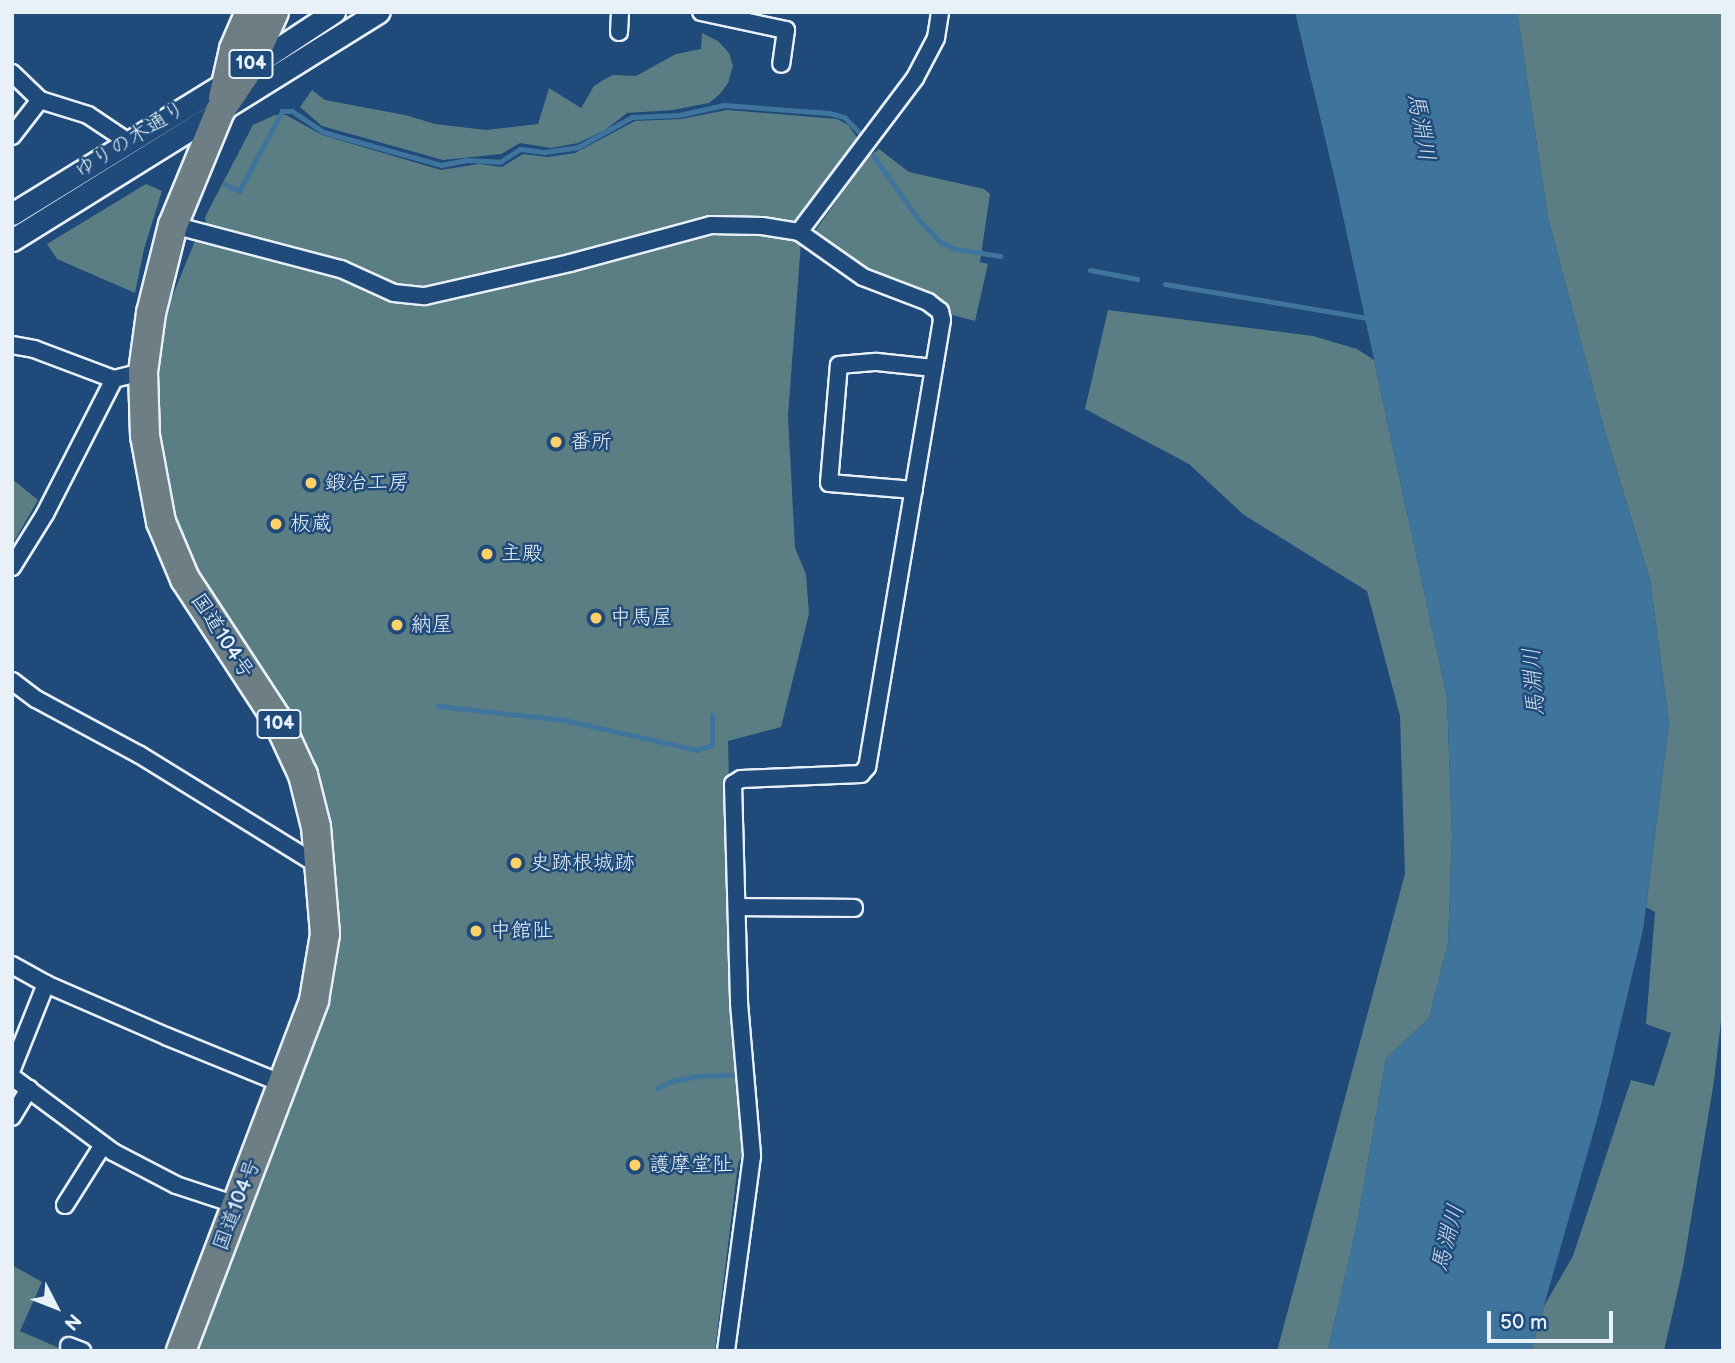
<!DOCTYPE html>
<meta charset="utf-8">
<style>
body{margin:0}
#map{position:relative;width:1735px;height:1363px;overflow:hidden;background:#1f4a7a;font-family:"Balsamiq Sans","Klee One",sans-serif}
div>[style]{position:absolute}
.green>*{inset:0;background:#5a7e83}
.water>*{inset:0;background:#3f759c}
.stream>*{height:5px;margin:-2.5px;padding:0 2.5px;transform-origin:2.5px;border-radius:2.5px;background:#3f759c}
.roads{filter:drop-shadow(2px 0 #e8f1f8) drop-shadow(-2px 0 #e8f1f8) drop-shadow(0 2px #e8f1f8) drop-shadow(0 -2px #e8f1f8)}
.street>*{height:16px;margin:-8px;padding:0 8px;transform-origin:8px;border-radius:8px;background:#1f4a7a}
.secondary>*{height:21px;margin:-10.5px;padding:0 10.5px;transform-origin:10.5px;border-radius:10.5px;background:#1f4a7a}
.highway>*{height:28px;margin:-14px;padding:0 14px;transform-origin:14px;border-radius:14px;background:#6d7e84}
.dots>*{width:19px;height:19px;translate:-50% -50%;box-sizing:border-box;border:4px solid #1f4a7a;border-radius:50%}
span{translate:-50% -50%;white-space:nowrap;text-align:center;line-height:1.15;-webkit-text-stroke:5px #1f4a7a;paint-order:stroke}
.shield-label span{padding:2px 5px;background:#1f4a7a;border:2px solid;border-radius:5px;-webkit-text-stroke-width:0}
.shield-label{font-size:19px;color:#e8f1f8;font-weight:700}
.street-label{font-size:21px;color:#e8f1f8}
.poi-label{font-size:21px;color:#e8f1f8}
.left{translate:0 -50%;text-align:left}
.water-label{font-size:23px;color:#cfdeea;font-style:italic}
.frame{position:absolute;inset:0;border:14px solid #e8f1f8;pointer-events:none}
.north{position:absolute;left:21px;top:1272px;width:70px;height:70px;-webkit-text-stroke:5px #1f4a7a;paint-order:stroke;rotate:132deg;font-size:19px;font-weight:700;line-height:28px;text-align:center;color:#e8f1f8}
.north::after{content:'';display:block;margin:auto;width:24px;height:32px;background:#e8f1f8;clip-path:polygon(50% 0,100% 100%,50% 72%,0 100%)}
.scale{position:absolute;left:1487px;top:1311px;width:126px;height:32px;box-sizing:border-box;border:4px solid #e8f1f8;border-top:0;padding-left:9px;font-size:21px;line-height:24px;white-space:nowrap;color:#e8f1f8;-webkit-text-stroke:5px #1f4a7a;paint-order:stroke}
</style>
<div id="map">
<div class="green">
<i style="clip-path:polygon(1517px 12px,1723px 12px,1723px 1004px,1714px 1081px,1683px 1267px,1664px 1351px,1531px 1351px,1544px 1306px,1573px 1256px,1631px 1080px,1654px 1086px,1671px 1033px,1646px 1024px,1655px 912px,1646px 907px,1669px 722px,1650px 580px,1603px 425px,1548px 218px)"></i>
<i style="clip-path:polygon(702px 33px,718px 41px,729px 53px,733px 66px,728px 83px,720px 94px,709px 103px,673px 110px,627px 113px,605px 130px,578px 143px,551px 148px,520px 143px,501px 154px,443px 160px,322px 126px,300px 107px,312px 90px,325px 100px,405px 115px,435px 124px,486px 130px,538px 124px,549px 88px,581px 108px,594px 86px,605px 79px,613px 75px,636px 76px,676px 54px,701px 49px)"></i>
<i style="clip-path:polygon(727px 110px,837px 119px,848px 125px,859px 140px,802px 218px,793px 222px,727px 220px,441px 288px,402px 289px,212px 229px,206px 224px,205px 217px,253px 125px,275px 115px,286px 115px,322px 135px,441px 170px,479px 164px,502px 167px,523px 154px,548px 157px,575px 153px,635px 121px,681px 119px)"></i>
<i style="clip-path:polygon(879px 149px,909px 172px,984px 189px,990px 194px,980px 262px,988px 264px,975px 321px,949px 314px,949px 309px,932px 297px,863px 272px,815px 239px,815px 231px,867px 158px)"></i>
<i style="clip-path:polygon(146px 184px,162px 191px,144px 249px,135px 293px,57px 259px,47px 244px)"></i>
<i style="clip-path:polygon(712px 229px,785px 236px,801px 242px,788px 416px,795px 548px,806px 574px,809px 614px,781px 727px,728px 741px,736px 1066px,746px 1145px,738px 1164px,715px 1351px,194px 1351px,321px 1018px,302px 746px,280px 695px,214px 609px,176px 531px,156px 437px,161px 338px,168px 307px,197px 236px,340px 273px,400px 297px)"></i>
<i style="clip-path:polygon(1108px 310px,1313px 336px,1357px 349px,1374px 360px,1447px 697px,1452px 835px,1448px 943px,1429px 1018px,1386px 1059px,1357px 1224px,1328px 1351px,1277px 1351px,1405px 874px,1400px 716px,1367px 591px,1244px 515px,1189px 464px,1085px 409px)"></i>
<i style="clip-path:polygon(12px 479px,38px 500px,12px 545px)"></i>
<i style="clip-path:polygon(12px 1265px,42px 1282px,20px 1331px,66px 1351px,12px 1351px)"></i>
</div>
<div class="water">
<i style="clip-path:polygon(1295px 12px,1517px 12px,1548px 218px,1603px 425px,1650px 580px,1669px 722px,1643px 930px,1600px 1109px,1531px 1351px,1328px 1351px,1357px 1224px,1386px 1059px,1429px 1018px,1448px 943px,1452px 835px,1447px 697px,1336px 184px)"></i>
</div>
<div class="stream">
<i style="left:874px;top:157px;width:77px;rotate:54.5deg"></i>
<i style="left:919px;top:220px;width:30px;rotate:46deg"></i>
<i style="left:940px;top:242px;width:17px;rotate:24deg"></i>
<i style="left:956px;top:249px;width:45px;rotate:9deg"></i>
<i style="left:225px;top:184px;width:16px;rotate:27deg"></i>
<i style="left:239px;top:191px;width:91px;rotate:-61.7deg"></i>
<i style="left:282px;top:111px;width:10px"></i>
<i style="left:292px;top:111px;width:37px;rotate:34deg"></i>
<i style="left:323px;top:132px;width:123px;rotate:15.6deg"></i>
<i style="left:441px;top:165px;width:26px;rotate:-11deg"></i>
<i style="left:467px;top:160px;width:33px;rotate:3deg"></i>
<i style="left:500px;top:162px;width:24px;rotate:-33deg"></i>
<i style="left:520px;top:149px;width:24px;rotate:7deg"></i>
<i style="left:544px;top:152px;width:34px;rotate:-8deg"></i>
<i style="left:578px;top:147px;width:62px;rotate:-29.1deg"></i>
<i style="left:632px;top:117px;width:47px;rotate:-2.4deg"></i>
<i style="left:679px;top:115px;width:46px;rotate:-12.5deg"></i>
<i style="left:724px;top:105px;width:105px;rotate:4.4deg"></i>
<i style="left:829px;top:113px;width:16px;rotate:15deg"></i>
<i style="left:844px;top:117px;width:24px;rotate:45deg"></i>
<i style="left:1090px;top:270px;width:48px;rotate:10.8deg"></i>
<i style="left:1165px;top:284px;width:207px;rotate:9.5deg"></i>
<i style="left:438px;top:706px;width:127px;rotate:6.3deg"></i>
<i style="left:564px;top:720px;width:136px;rotate:12.7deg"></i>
<i style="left:697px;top:750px;width:16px;rotate:-18deg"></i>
<i style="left:712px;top:745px;width:30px;rotate:-90deg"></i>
<i style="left:657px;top:1088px;width:17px;rotate:-25deg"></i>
<i style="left:672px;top:1081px;width:25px;rotate:-11deg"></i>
<i style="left:697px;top:1076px;width:34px;rotate:-2deg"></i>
</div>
<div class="roads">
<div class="street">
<i style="left:701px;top:12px;width:87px;rotate:12deg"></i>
<i style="left:786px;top:30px;width:34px;rotate:98deg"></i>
<i style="left:619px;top:32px;width:20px;rotate:-87deg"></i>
<i style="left:12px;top:73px;width:39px;rotate:44deg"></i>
<i style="left:40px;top:100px;width:50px;rotate:17.4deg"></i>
<i style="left:88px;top:115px;width:47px;rotate:33.7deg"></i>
<i style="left:12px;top:136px;width:46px;rotate:-52.1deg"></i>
<i style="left:173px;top:225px;width:174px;rotate:14.7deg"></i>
<i style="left:341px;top:269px;width:58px;rotate:24.4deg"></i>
<i style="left:394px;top:293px;width:31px;rotate:6deg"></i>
<i style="left:425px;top:296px;width:149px;rotate:-12.8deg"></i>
<i style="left:570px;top:263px;width:146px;rotate:-15.1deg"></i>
<i style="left:711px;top:225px;width:51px;rotate:1.1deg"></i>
<i style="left:762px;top:226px;width:37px;rotate:9deg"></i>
<i style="left:799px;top:232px;width:78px;rotate:35.1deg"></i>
<i style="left:863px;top:277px;width:70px;rotate:21deg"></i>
<i style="left:928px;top:302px;width:15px;rotate:37deg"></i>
<i style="left:940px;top:311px;width:9px;rotate:77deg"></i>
<i style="left:942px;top:320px;width:453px;rotate:99.5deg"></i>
<i style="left:867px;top:767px;width:9px;rotate:131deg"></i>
<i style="left:861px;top:774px;width:120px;rotate:177.6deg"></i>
<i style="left:741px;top:779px;width:9px;rotate:148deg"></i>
<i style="left:733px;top:784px;width:219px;rotate:88.4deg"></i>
<i style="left:739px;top:1003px;width:154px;rotate:85.1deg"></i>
<i style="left:752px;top:1156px;width:197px;rotate:97.6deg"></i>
<i style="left:799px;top:232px;width:193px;rotate:-53deg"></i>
<i style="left:915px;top:78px;width:45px;rotate:-62.3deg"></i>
<i style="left:936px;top:38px;width:26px;rotate:-81deg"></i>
<i style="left:12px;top:345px;width:22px;rotate:10deg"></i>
<i style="left:34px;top:349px;width:85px;rotate:20.6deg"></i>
<i style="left:114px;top:379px;width:30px;rotate:-14deg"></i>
<i style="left:914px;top:490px;width:85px;rotate:-175.3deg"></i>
<i style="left:829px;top:483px;width:118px;rotate:-85.2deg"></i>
<i style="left:839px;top:365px;width:38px;rotate:-5deg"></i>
<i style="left:877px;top:362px;width:57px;rotate:6deg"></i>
<i style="left:12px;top:567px;width:62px;rotate:-58.1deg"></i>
<i style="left:45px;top:514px;width:152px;rotate:-62.9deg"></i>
<i style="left:12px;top:681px;width:30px;rotate:37deg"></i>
<i style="left:36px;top:699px;width:118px;rotate:28.3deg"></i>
<i style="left:140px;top:755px;width:211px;rotate:31.7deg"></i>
<i style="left:738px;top:907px;width:116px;rotate:0.5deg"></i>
<i style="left:12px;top:965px;width:39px;rotate:29deg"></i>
<i style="left:46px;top:984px;width:133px;rotate:23.5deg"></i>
<i style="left:168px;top:1037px;width:124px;rotate:22.2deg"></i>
<i style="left:12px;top:1069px;width:92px;rotate:-68.2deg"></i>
<i style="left:12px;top:1077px;width:126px;rotate:36.6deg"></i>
<i style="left:113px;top:1152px;width:71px;rotate:27.6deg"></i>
<i style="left:176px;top:1185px;width:64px;rotate:18.2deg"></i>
<i style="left:12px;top:1117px;width:33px;rotate:-59deg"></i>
<i style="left:65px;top:1205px;width:71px;rotate:-57.7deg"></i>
<i style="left:69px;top:1346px;width:14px;rotate:21deg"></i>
</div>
<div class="secondary">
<i style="left:12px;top:214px;width:278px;rotate:-31.6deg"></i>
<i style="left:249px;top:68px;width:102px;rotate:-33.4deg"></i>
<i style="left:12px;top:240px;width:432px;rotate:-31.9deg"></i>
</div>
<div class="highway">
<i style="left:223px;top:98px;width:50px;rotate:-77.3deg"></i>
<i style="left:234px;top:49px;width:40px;rotate:-66.6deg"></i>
<i style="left:181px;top:1351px;width:375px;rotate:-69.2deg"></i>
<i style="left:314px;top:1000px;width:67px;rotate:-80.5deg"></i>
<i style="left:325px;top:934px;width:107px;rotate:-94.8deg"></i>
<i style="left:316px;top:827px;width:54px;rotate:-104deg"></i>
<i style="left:303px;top:775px;width:60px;rotate:-114.8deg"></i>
<i style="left:278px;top:721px;width:170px;rotate:-123.2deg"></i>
<i style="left:185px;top:579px;width:62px;rotate:-112.8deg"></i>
<i style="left:161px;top:522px;width:87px;rotate:-100.5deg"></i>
<i style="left:145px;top:436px;width:64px;rotate:-91.8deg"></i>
<i style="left:143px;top:372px;width:60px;rotate:-82.3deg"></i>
<i style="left:151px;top:313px;width:91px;rotate:-76deg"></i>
<i style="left:173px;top:225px;width:123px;rotate:-67.6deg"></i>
<i style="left:220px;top:111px;width:52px;rotate:-56deg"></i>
<i style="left:249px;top:68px;width:61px;rotate:-65.9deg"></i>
</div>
</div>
<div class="dots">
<i style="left:556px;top:442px;background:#ffd166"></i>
<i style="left:311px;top:483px;background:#ffd166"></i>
<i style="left:276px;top:524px;background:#ffd166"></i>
<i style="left:487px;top:554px;background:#ffd166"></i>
<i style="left:596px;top:618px;background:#ffd166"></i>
<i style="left:397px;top:625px;background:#ffd166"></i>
<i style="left:516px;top:863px;background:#ffd166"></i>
<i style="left:476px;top:931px;background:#ffd166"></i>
<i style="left:635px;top:1165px;background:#ffd166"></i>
</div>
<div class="shield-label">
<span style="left:251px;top:64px">104</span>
<span style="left:279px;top:724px">104</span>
</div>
<div class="street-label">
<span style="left:130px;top:140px;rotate:-32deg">ゆりの木通り</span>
<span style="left:222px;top:636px;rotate:57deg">国道104号</span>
<span style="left:237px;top:1205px;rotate:-69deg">国道104号</span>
</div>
<div class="poi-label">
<span class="left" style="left:570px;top:442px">番所</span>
<span class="left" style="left:325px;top:483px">鍛冶工房</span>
<span class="left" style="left:290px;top:524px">板蔵</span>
<span class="left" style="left:501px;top:554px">主殿</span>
<span class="left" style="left:610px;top:618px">中馬屋</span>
<span class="left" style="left:411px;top:625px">納屋</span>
<span class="left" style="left:530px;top:863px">史跡根城跡</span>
<span class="left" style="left:490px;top:931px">中館阯</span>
<span class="left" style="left:649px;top:1165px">護摩堂阯</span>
</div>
<div class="water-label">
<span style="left:1421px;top:127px;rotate:80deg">馬淵川</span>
<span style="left:1534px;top:682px;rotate:-94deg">馬淵川</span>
<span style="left:1448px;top:1238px;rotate:-75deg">馬淵川</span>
</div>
<div class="frame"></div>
<div class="north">N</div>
<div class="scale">50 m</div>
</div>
